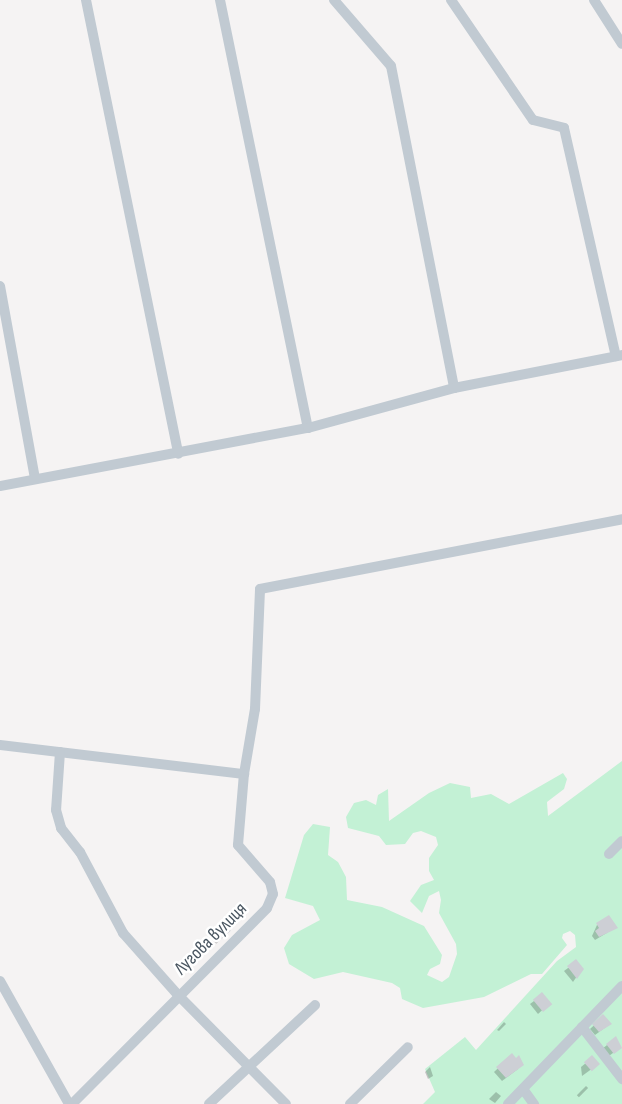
<!DOCTYPE html>
<meta charset="utf-8">
<style>
body{margin:0}
#map{position:relative;width:622px;height:1104px;overflow:hidden;background:#f5f3f3;font-family:"Sofia Sans Condensed",sans-serif}
div>[style]{position:absolute}
.green>*{inset:0;background:#c3f1d5}
.shadow>*{inset:0;background:#0003;transform-origin:0 0}
.building>*{inset:0;background:#cdcfd5;transform-origin:0 0}
.minor>*{height:10px;margin:-5px;padding:0 5px;transform-origin:5px;border-radius:5px;background:#c1cad2}
span{translate:-50% -50%;white-space:nowrap;text-align:center;line-height:1.15;-webkit-text-stroke:5px #fff;paint-order:stroke}
.street-label{font-size:19px;color:#4a5661}
</style>
<div id="map">
<div class="green">
<i style="clip-path:polygon(622px 761px,622px 1104px,423px 1104px,435px 1092px,425px 1069px,465px 1037px,476px 1050px,557px 961px,576px 947px,575px 935px,570px 931px,563px 934px,562px 938px,567px 945px,542px 974px,531px 974px,484px 997px,423px 1008px,402px 999px,400px 988px,392px 983px,343px 972px,314px 979px,289px 964px,284px 948px,292px 935px,320px 920px,313px 906px,285px 898px,304px 835px,313px 824px,330px 827px,328px 855px,338px 862px,346px 877px,347px 900px,382px 907px,424px 926px,442px 955px,440px 964px,430px 969px,427px 975px,442px 982px,449px 977px,457px 954px,456px 944px,439px 913px,441px 900px,439px 891px,429px 896px,422px 913px,410px 901px,421px 885px,434px 880px,429px 871px,429px 858px,438px 845px,436px 837px,421px 831px,413px 833px,405px 844px,386px 845px,379px 836px,348px 828px,346px 817px,354px 803px,366px 800px,376px 805px,378px 795px,388px 789px,389px 821px,429px 793px,450px 783px,470px 787px,471px 798px,491px 794px,509px 804px,563px 773px,567px 779px,564px 789px,547px 802px,548px 816px)"></i>
</div>
<div class="shadow">
<i style="left:222px;top:924px;width:10px;height:18px;rotate:45deg"></i>
<i style="clip-path:polygon(597px 925px,615px 928px,595px 940px,592px 936px)"></i>
<i style="clip-path:polygon(568px 968px,582px 969px,573px 982px,564px 971px)"></i>
<i style="clip-path:polygon(534px 1001px,549px 1004px,538px 1014px,530px 1004px)"></i>
<i style="clip-path:polygon(603px 1017px,610px 1024px,595px 1035px,590px 1029px)"></i>
<i style="clip-path:polygon(504px 1022px,506px 1024px,499px 1031px,497px 1030px)"></i>
<i style="left:615px;top:1039px;width:10px;height:16px;rotate:53deg"></i>
<i style="clip-path:polygon(512px 1055px,518px 1069px,502px 1081px,494px 1072px)"></i>
<i style="clip-path:polygon(592px 1058px,593px 1068px,582px 1076px,581px 1067px)"></i>
<i style="clip-path:polygon(430px 1067px,433px 1076px,428px 1079px,425px 1072px)"></i>
<i style="left:586px;top:1086px;width:3px;height:13px;rotate:45deg"></i>
<i style="clip-path:polygon(496px 1092px,501px 1096px,495px 1103px,489px 1099px)"></i>
</div>
<div class="building">
<i style="clip-path:polygon(609px 915px,618px 928px,599px 937px,595px 931px,599px 928px,596px 923px)"></i>
<i style="left:222px;top:921px;width:13px;height:15px;rotate:48deg"></i>
<i style="clip-path:polygon(576px 959px,584px 969px,577px 979px,567px 966px)"></i>
<i style="left:542px;top:992px;width:16px;height:12px;rotate:50deg"></i>
<i style="clip-path:polygon(603px 1014px,612px 1024px,599px 1032px,592px 1024px)"></i>
<i style="clip-path:polygon(616px 1036px,622px 1048px,614px 1054px,606px 1044px)"></i>
<i style="clip-path:polygon(512px 1053px,516px 1058px,519px 1055px,524px 1065px,506px 1078px,496px 1067px)"></i>
<i style="left:592px;top:1055px;width:12px;height:11px;rotate:48deg"></i>
</div>
<div class="minor">
<i style="left:86px;top:0;width:463px;rotate:78.5deg"></i>
<i style="left:220px;top:0;width:437px;rotate:78.4deg"></i>
<i style="left:334px;top:0;width:87px;rotate:49.2deg"></i>
<i style="left:391px;top:66px;width:328px;rotate:78.9deg"></i>
<i style="left:451px;top:0;width:145px;rotate:55.7deg"></i>
<i style="left:533px;top:120px;width:32px;rotate:14deg"></i>
<i style="left:564px;top:128px;width:234px;rotate:77.2deg"></i>
<i style="left:594px;top:0;width:52px;rotate:57.5deg"></i>
<i style="left:0;top:286px;width:196px;rotate:79.7deg"></i>
<i style="left:0;top:486px;width:313px;rotate:-10.7deg"></i>
<i style="left:308px;top:428px;width:151px;rotate:-15.3deg"></i>
<i style="left:454px;top:388px;width:171px;rotate:-11.1deg"></i>
<i style="left:0;top:745px;width:246px;rotate:6.8deg"></i>
<i style="left:60px;top:752px;width:58px;rotate:93.9deg"></i>
<i style="left:56px;top:810px;width:19px;rotate:74deg"></i>
<i style="left:61px;top:828px;width:31px;rotate:52deg"></i>
<i style="left:80px;top:852px;width:92px;rotate:62deg"></i>
<i style="left:123px;top:933px;width:84px;rotate:48.4deg"></i>
<i style="left:179px;top:996px;width:152px;rotate:45.3deg"></i>
<i style="left:609px;top:854px;width:18px;rotate:-45deg"></i>
<i style="left:0;top:981px;width:141px;rotate:60.7deg"></i>
<i style="left:582px;top:1027px;width:66px;rotate:52.4deg"></i>
<i style="left:523px;top:1089px;width:19px;rotate:54deg"></i>
<i style="left:72px;top:1104px;width:276px;rotate:-45.1deg"></i>
<i style="left:267px;top:908px;width:15px;rotate:-67deg"></i>
<i style="left:273px;top:894px;width:12px;rotate:-104deg"></i>
<i style="left:270px;top:882px;width:49px;rotate:-130.9deg"></i>
<i style="left:238px;top:845px;width:71px;rotate:-85.2deg"></i>
<i style="left:244px;top:774px;width:66px;rotate:-80.4deg"></i>
<i style="left:255px;top:709px;width:120px;rotate:-87.6deg"></i>
<i style="left:260px;top:589px;width:369px;rotate:-10.9deg"></i>
<i style="left:209px;top:1104px;width:145px;rotate:-43deg"></i>
<i style="left:350px;top:1104px;width:81px;rotate:-44.5deg"></i>
<i style="left:508px;top:1104px;width:164px;rotate:-46deg"></i>
</div>
<div class="street-label">
<span style="left:211px;top:939px;rotate:-45deg">Лугова вулиця</span>
</div>
</div>
